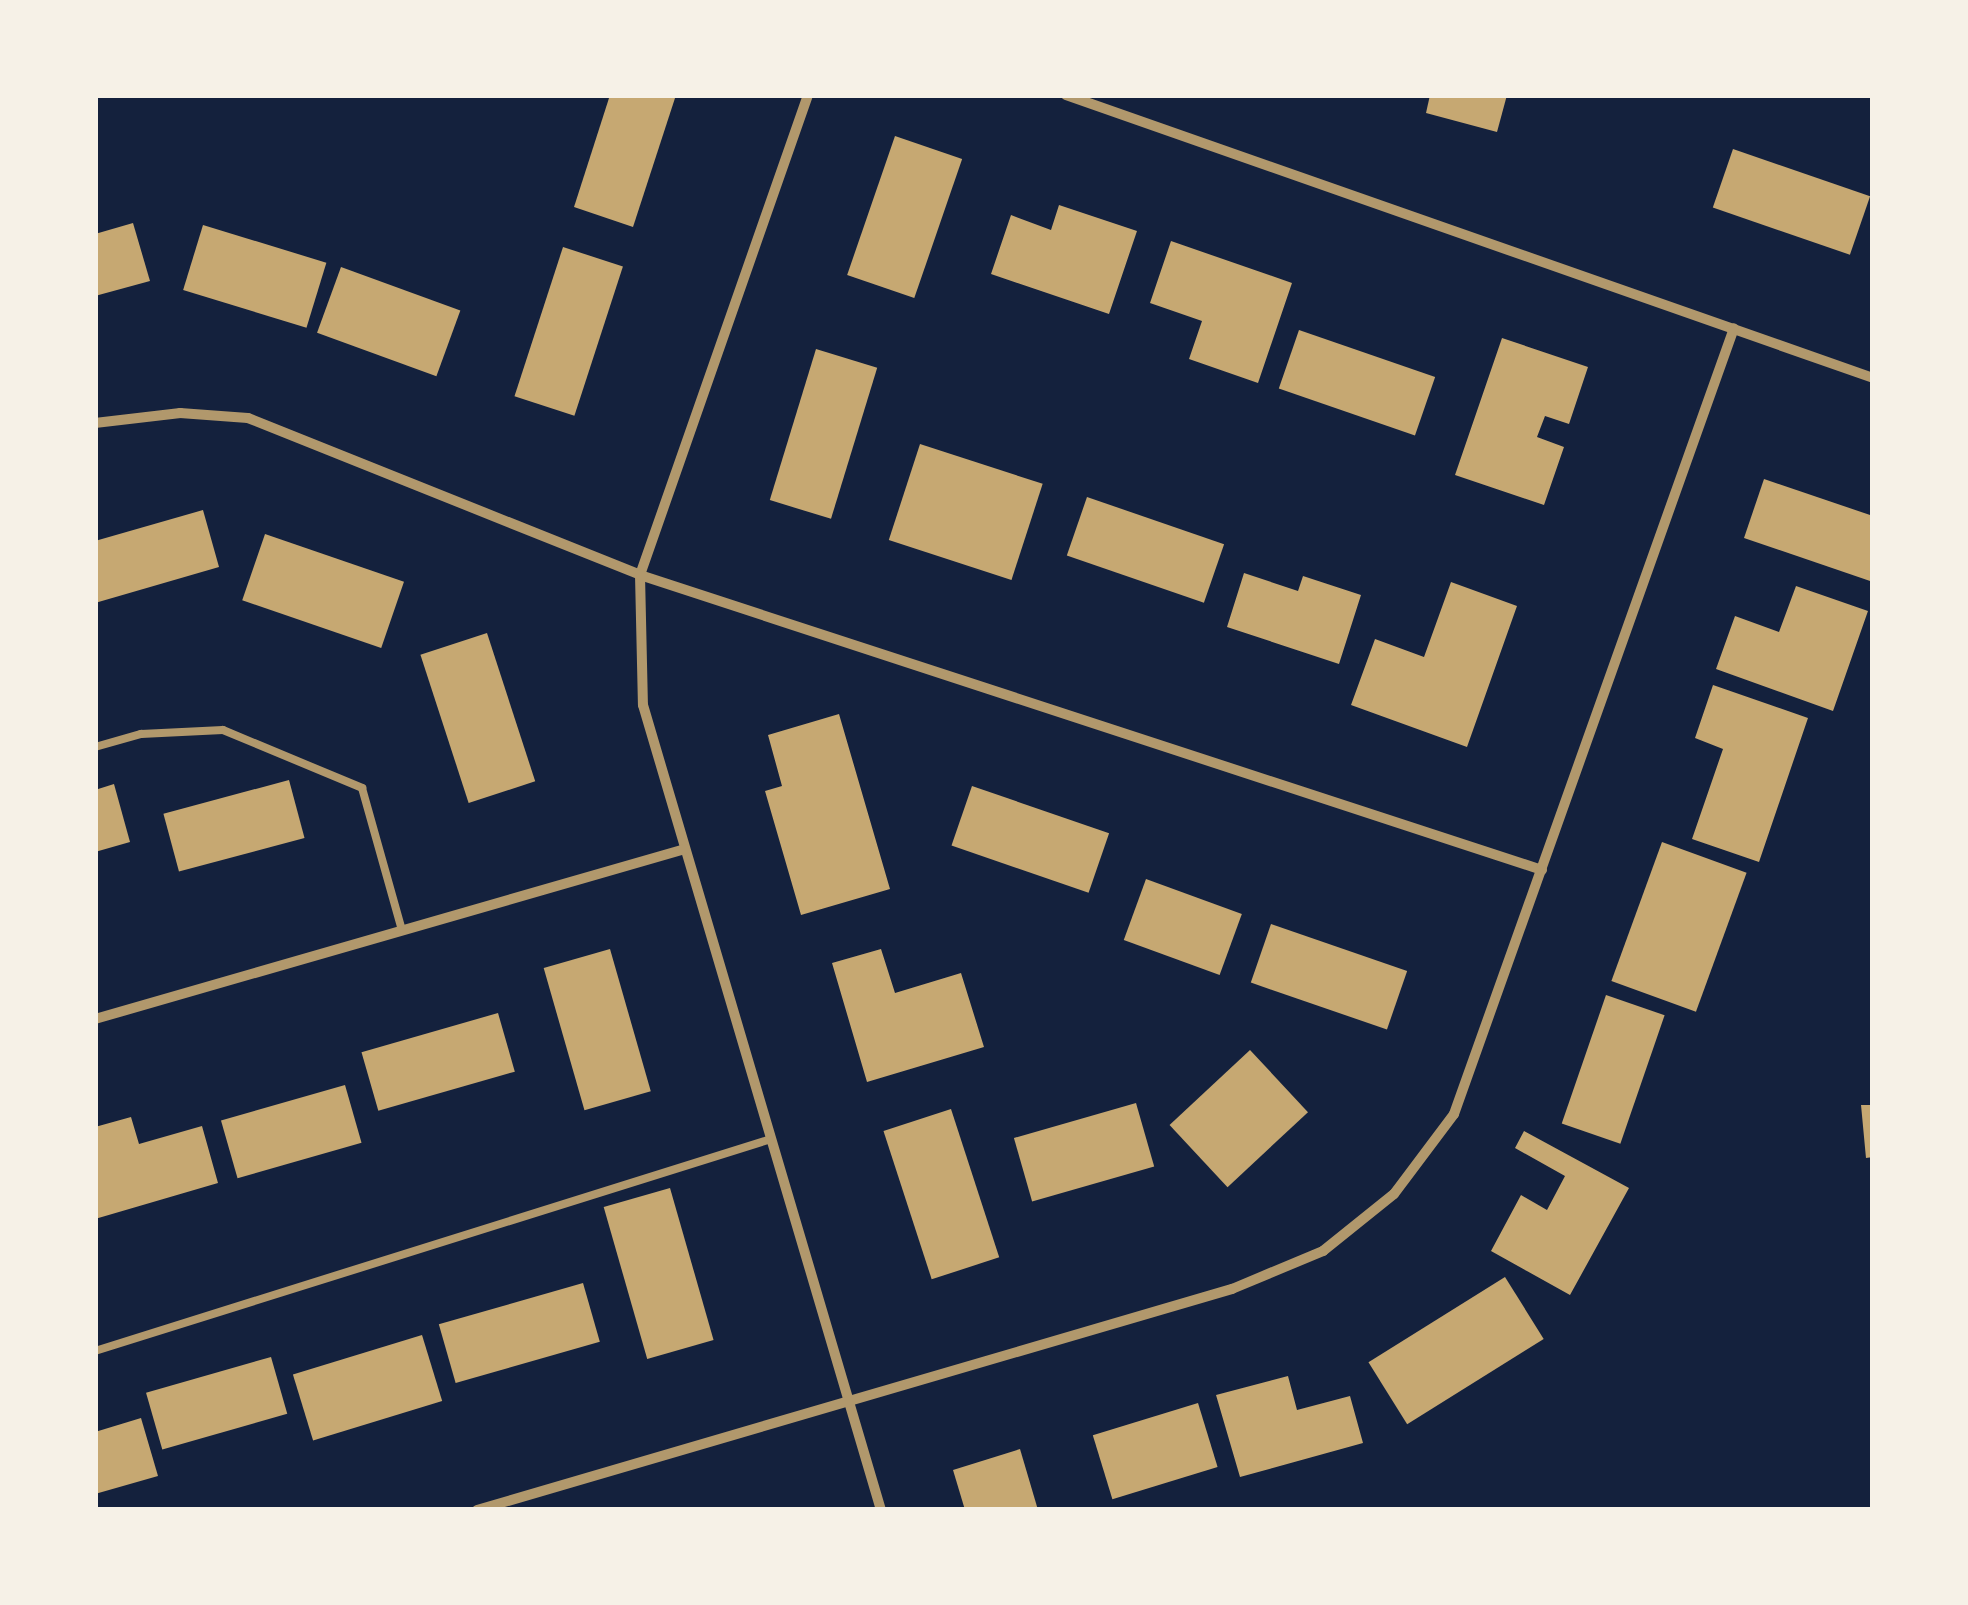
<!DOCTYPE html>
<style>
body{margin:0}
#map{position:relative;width:1968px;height:1605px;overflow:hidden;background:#14213d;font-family:Signika,sans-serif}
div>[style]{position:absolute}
.building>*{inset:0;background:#c6a872;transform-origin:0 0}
.service>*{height:8px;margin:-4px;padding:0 4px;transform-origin:4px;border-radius:4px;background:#b1986c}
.minor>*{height:10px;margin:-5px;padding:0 5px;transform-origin:5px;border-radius:5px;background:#b1986c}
span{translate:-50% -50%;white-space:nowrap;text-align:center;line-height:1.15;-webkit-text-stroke:10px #f6f1e7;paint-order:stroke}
.frame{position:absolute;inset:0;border:98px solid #f6f1e7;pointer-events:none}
</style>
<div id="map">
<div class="building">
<i style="clip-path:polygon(610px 95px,676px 95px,633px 227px,574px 207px)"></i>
<i style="clip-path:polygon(1430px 95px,1507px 95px,1497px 132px,1426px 113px)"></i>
<i style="left:895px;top:136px;width:71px;height:147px;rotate:19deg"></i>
<i style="left:1733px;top:149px;width:145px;height:62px;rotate:19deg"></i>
<i style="clip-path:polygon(1059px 205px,1137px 231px,1109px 314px,991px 274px,1011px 215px,1051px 230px)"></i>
<i style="clip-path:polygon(133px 223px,150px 281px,95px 296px,95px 234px)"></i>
<i style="left:203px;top:225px;width:129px;height:68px;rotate:17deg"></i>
<i style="clip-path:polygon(1171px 241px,1292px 283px,1258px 383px,1189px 359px,1202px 321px,1150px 303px)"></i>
<i style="left:563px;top:247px;width:63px;height:157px;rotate:18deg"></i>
<i style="left:341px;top:267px;width:127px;height:70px;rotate:20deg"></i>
<i style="left:1299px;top:330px;width:144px;height:62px;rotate:19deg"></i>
<i style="clip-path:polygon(1502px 338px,1588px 367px,1569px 424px,1545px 416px,1537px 437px,1564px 447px,1544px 505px,1455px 475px)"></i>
<i style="left:816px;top:349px;width:64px;height:158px;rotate:17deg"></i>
<i style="left:920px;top:444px;width:129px;height:101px;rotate:18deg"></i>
<i style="clip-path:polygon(1764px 479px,1873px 516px,1873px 582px,1744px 538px)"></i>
<i style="left:1087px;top:497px;width:145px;height:62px;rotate:19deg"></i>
<i style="clip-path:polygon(203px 510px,219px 567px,95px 603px,95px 541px)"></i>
<i style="left:265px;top:534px;width:147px;height:70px;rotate:19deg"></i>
<i style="clip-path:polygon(1244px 573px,1298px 591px,1303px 576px,1361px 595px,1339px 664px,1227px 627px)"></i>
<i style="clip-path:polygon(1451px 582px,1517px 606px,1467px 747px,1351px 705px,1375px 639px,1424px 657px)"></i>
<i style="clip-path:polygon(1796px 586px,1868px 611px,1833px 711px,1716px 669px,1735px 616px,1779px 632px)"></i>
<i style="left:487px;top:633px;width:156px;height:70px;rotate:72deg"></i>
<i style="clip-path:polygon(1713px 685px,1808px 718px,1759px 862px,1692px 839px,1723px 749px,1695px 738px)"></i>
<i style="clip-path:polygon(839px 714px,890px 889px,801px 915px,765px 791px,782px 786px,768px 735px)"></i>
<i style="left:289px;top:780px;width:60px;height:130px;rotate:75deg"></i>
<i style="clip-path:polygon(114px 784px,130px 842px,95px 852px,95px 790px)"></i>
<i style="left:972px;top:786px;width:145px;height:63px;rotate:19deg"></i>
<i style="left:1662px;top:842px;width:90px;height:148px;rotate:20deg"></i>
<i style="left:1146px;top:879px;width:102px;height:65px;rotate:20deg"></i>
<i style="left:1271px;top:924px;width:144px;height:62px;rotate:19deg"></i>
<i style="left:610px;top:949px;width:148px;height:69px;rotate:74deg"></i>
<i style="clip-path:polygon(881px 949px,895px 993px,961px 973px,984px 1047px,867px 1082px,832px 963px)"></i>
<i style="left:1606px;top:995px;width:62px;height:136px;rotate:19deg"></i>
<i style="left:498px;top:1013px;width:61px;height:142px;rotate:74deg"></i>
<i style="left:1250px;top:1050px;width:85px;height:110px;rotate:47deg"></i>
<i style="left:345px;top:1085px;width:60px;height:129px;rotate:74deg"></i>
<i style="left:1136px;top:1103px;width:66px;height:127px;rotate:74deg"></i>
<i style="clip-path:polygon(1861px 1105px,1873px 1105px,1873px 1157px,1866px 1158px)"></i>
<i style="left:951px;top:1109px;width:156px;height:71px;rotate:72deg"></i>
<i style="clip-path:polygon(131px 1117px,139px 1144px,202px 1126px,218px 1183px,95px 1219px,95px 1127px)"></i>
<i style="clip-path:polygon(1524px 1131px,1629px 1188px,1570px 1295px,1491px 1251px,1521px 1195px,1547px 1210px,1565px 1176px,1515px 1148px)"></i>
<i style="left:670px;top:1188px;width:158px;height:69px;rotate:74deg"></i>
<i style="left:1505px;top:1277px;width:73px;height:161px;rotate:58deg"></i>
<i style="left:583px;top:1283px;width:61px;height:150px;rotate:74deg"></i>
<i style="left:422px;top:1335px;width:69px;height:135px;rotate:73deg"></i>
<i style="left:271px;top:1357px;width:59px;height:130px;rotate:74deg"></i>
<i style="clip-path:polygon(1288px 1376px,1297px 1410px,1350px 1396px,1363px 1443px,1240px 1477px,1216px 1395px)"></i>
<i style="left:1198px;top:1403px;width:67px;height:110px;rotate:73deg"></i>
<i style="clip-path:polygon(141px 1418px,158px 1476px,95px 1494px,95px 1432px)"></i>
<i style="clip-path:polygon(1020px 1449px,1038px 1510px,965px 1510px,953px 1470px)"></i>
</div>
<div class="service">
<i style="left:95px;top:747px;width:48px;rotate:-15.8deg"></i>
<i style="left:141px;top:734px;width:82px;rotate:-2.8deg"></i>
<i style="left:223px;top:730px;width:151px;rotate:22.6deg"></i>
<i style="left:362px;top:788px;width:148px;rotate:74.3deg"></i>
<i style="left:95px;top:1351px;width:708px;rotate:-17.41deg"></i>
</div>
<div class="minor">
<i style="left:808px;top:95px;width:509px;rotate:109.29deg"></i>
<i style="left:640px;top:575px;width:130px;rotate:88.7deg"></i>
<i style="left:643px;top:705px;width:839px;rotate:73.53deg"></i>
<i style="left:1066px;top:95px;width:855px;rotate:19.32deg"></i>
<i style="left:95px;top:423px;width:86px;rotate:-6.7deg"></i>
<i style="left:180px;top:413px;width:68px;rotate:4.2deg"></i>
<i style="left:248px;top:418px;width:422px;rotate:21.8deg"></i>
<i style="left:640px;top:575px;width:949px;rotate:18.11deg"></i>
<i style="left:95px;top:1019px;width:614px;rotate:-16.07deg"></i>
<i style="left:477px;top:1510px;width:787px;rotate:-16.32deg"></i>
<i style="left:1232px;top:1289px;width:99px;rotate:-22.7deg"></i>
<i style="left:1323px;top:1251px;width:91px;rotate:-38.8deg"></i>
<i style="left:1394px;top:1194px;width:100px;rotate:-53.1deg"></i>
<i style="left:1454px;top:1114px;width:834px;rotate:-70.39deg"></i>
</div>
<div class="frame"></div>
</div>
